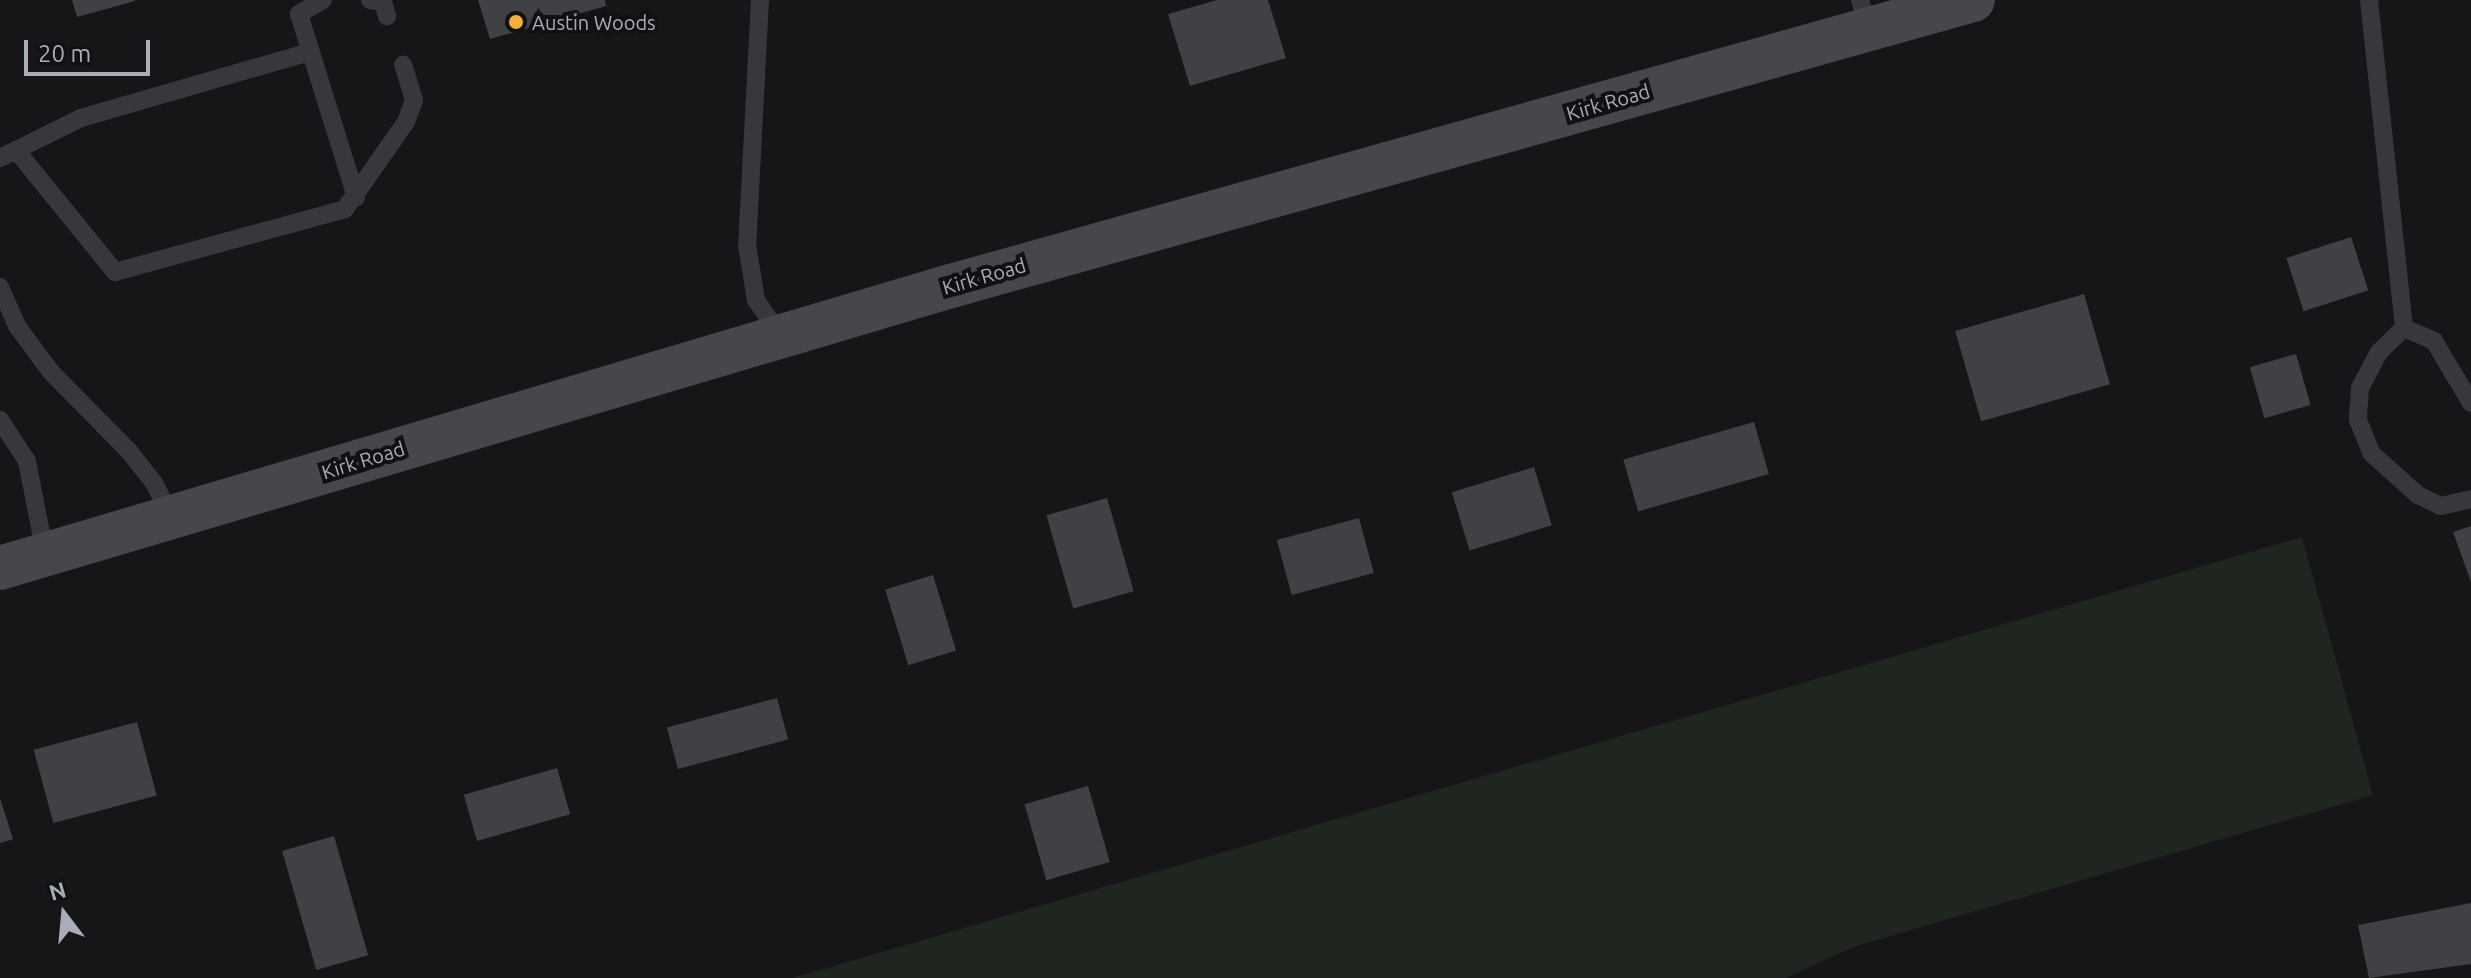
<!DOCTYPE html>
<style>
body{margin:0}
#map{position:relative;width:2471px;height:978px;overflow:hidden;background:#161618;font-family:Ubuntu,sans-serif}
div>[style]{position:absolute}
.green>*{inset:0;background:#1e261f}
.building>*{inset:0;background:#404145;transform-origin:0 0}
.lane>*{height:18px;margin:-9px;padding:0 9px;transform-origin:9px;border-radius:9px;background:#37383d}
.secondary>*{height:44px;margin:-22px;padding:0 22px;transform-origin:22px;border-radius:22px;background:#45474d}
.dots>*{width:22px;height:22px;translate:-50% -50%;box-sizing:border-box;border:4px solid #111113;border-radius:50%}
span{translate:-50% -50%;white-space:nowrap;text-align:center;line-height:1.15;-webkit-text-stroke:8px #111113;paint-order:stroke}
.poi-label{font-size:20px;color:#a8adb8}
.left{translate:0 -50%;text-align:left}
.street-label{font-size:20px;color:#a8adb8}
.north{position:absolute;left:24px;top:874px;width:80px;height:80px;-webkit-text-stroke:6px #111113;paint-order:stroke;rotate:344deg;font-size:22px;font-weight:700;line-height:32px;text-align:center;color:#a8adb8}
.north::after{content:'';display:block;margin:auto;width:28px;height:36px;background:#a8adb8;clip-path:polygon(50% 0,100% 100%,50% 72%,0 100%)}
.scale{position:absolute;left:24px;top:40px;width:126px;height:36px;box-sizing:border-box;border:4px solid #a8adb8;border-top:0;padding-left:10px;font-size:24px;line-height:28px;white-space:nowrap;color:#a8adb8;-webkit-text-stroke:6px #111113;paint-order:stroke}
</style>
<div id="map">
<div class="green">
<i style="clip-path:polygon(2302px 537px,2373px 795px,1853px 947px,1786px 978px,793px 978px)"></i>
</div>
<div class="building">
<i style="clip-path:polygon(72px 0,135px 0,135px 1px,77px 17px)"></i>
<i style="clip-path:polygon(478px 0,605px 0,606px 6px,490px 39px)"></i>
<i style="clip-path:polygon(1217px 0,1268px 0,1286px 58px,1190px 86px,1168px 14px)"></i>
<i style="left:2351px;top:237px;width:56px;height:68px;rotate:72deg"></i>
<i style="left:2084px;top:294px;width:94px;height:134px;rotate:74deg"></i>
<i style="left:2296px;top:354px;width:53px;height:48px;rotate:74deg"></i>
<i style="left:1754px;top:422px;width:54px;height:136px;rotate:74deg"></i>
<i style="left:1534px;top:467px;width:61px;height:86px;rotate:73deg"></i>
<i style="left:1107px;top:498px;width:97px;height:63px;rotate:74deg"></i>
<i style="left:1359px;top:518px;width:57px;height:85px;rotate:75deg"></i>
<i style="clip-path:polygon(2471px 526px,2471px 582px,2453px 532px)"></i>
<i style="left:933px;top:575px;width:79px;height:50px;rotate:73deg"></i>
<i style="left:777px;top:698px;width:43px;height:114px;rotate:75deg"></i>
<i style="left:137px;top:722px;width:76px;height:107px;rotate:75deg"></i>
<i style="left:557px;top:768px;width:48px;height:97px;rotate:74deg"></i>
<i style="left:1088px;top:786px;width:79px;height:66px;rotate:74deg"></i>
<i style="clip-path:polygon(0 798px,13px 839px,0 843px)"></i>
<i style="left:334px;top:836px;width:124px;height:54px;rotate:74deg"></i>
<i style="clip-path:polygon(2471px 903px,2471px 964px,2369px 978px,2358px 925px)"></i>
</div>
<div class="lane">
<i style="left:323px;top:0;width:28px;rotate:150deg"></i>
<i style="left:299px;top:14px;width:192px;rotate:72.7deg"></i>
<i style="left:370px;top:0;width:13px;rotate:9deg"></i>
<i style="left:383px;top:2px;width:15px;rotate:74deg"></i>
<i style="left:760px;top:0;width:245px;rotate:93deg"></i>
<i style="left:747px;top:245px;width:56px;rotate:80.7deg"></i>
<i style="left:756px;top:300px;width:42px;rotate:55.6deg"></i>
<i style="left:1860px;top:0;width:30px;rotate:73deg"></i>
<i style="left:2369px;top:0;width:330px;rotate:83.9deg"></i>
<i style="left:2404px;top:328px;width:35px;rotate:136deg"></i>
<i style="left:2379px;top:352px;width:41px;rotate:117.8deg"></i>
<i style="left:2360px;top:388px;width:32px;rotate:94deg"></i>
<i style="left:2358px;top:420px;width:35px;rotate:68deg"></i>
<i style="left:2371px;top:453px;width:63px;rotate:41.8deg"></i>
<i style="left:2418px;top:495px;width:25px;rotate:26deg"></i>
<i style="left:2441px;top:506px;width:31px;rotate:-13deg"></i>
<i style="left:16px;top:150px;width:157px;rotate:50.9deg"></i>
<i style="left:115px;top:272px;width:238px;rotate:-15.3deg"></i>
<i style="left:345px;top:209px;width:106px;rotate:-55deg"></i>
<i style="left:406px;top:122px;width:23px;rotate:-70deg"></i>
<i style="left:414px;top:100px;width:37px;rotate:-107deg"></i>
<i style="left:0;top:158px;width:90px;rotate:-26.3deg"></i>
<i style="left:81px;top:118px;width:237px;rotate:-16.1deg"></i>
<i style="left:0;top:287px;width:43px;rotate:66.4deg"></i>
<i style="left:17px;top:326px;width:57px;rotate:53.5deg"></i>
<i style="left:51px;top:372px;width:110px;rotate:45.4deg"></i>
<i style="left:128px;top:450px;width:42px;rotate:51.8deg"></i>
<i style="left:154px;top:483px;width:38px;rotate:63deg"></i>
<i style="left:2404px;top:328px;width:33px;rotate:23deg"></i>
<i style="left:2434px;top:341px;width:72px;rotate:59.2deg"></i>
<i style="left:0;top:420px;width:49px;rotate:56.6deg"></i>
<i style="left:27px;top:461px;width:95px;rotate:79deg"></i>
</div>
<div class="secondary">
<i style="left:0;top:568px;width:992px;rotate:-16.52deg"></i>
<i style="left:951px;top:286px;width:1061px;rotate:-15.63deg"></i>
</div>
<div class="dots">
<i style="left:516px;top:22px;background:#f2b134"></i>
</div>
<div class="poi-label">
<span class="left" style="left:532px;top:22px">Austin Woods</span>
</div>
<div class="street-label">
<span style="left:1608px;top:102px;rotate:-16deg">Kirk Road</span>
<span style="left:984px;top:276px;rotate:-16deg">Kirk Road</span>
<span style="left:363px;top:460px;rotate:-17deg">Kirk Road</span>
</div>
<div class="north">N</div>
<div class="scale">20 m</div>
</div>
